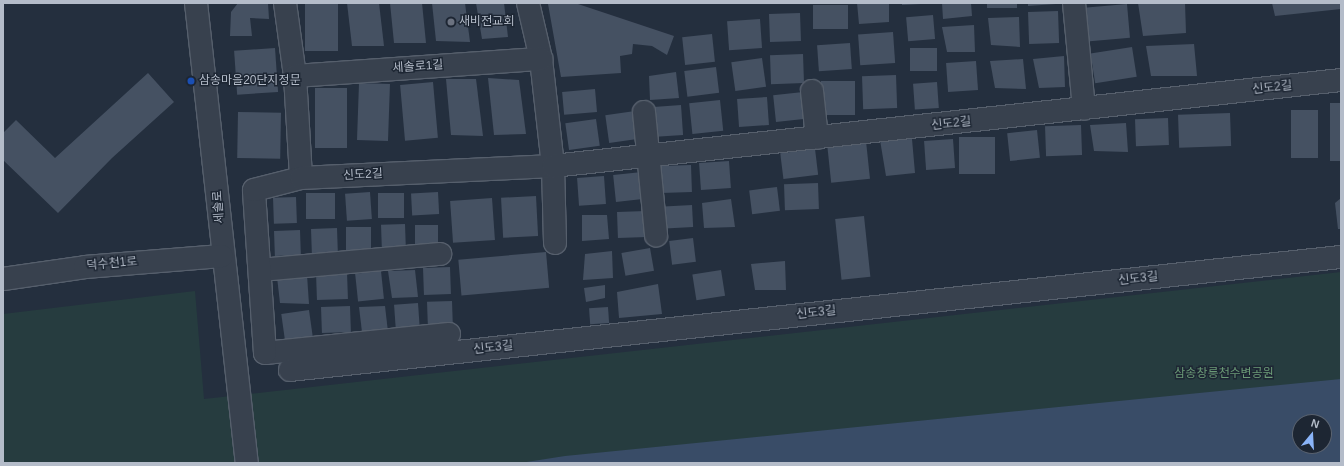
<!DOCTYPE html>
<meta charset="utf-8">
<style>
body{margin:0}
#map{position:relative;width:1344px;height:466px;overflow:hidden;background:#242f3e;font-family:Arial,"Noto Sans KR",sans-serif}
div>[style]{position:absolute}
.green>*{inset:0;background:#263c3f}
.water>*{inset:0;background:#394c67}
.building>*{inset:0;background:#455162;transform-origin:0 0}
.roads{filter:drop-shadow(1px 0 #565f6c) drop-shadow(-1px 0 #565f6c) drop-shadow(0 1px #565f6c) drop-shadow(0 -1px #565f6c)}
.minor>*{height:22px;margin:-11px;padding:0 11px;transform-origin:11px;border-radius:11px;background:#38414e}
.tertiary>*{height:22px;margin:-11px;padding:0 11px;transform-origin:11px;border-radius:11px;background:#38414e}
.dots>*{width:11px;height:11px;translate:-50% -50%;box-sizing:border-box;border:2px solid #1d2633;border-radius:50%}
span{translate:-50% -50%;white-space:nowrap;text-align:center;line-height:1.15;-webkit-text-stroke:3px #1d2633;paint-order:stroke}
.poi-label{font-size:12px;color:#b4bcc9}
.left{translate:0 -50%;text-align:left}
.street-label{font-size:12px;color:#b4bcc9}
.park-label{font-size:12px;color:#6b9a76}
.frame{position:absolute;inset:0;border:4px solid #b4bcc9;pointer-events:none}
.north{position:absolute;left:1292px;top:414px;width:40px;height:40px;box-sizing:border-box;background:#1d2633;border:1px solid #59626f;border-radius:50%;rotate:18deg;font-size:11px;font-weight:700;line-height:16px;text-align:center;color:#b4bcc9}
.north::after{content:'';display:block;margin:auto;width:14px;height:18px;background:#8ab4f8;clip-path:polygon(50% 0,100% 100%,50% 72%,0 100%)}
</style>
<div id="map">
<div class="green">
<i style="clip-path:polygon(evenodd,1341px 272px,1341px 463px,3px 463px,3px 314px,195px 291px,204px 399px,1341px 272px,1300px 422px,1324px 422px,1324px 446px,1300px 446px,1300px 422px)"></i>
</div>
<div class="water">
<i style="clip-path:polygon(evenodd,1341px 379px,1341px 463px,520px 463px,565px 456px,1341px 379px,1300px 422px,1324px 422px,1324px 446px,1300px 446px,1300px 422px)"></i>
</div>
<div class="building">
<i style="clip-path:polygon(238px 3px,268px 3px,269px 19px,250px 18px,252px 36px,230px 36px,231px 12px)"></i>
<i style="left:305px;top:3px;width:33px;height:48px"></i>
<i style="clip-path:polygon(347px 3px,379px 3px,384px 46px,352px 46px)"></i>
<i style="clip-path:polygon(390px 3px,422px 3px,426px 43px,394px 43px)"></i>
<i style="clip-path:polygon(432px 3px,465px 3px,470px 42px,436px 41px)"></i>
<i style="clip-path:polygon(476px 3px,504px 3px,508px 37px,482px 39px)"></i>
<i style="clip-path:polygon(575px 3px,674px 36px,667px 55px,652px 46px,633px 44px,632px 54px,620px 56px,621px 73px,561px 77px,548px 4px)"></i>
<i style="clip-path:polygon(857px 3px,889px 3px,889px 22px,859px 24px)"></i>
<i style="clip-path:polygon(902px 3px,921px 3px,921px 4px,902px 5px)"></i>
<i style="clip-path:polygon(942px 3px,971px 3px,972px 16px,943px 19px)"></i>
<i style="left:987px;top:3px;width:30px;height:5px"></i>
<i style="clip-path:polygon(1028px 3px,1056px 3px,1056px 4px,1028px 6px)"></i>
<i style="clip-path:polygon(1138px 3px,1185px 3px,1186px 33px,1143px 36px)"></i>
<i style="clip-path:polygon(1272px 3px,1341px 3px,1341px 9px,1275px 16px)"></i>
<i style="left:1127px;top:4px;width:34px;height:43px;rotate:85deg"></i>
<i style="left:848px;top:5px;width:24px;height:35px;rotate:90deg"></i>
<i style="left:1058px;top:11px;width:32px;height:30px;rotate:88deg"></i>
<i style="left:800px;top:13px;width:28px;height:31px;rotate:88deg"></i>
<i style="left:933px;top:15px;width:24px;height:27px;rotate:85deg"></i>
<i style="clip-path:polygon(1019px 17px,1020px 47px,991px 45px,988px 18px)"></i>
<i style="left:760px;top:19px;width:29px;height:33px;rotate:86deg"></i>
<i style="clip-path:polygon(974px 25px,975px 52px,947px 52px,942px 27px)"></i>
<i style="left:893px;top:32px;width:31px;height:35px;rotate:86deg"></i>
<i style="left:712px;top:34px;width:28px;height:30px;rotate:84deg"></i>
<i style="left:850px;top:43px;width:26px;height:33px;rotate:86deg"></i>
<i style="clip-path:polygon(1194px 44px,1197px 76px,1151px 76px,1146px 46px)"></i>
<i style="left:1132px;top:47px;width:30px;height:42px;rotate:81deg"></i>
<i style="left:275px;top:48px;width:44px;height:41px;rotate:86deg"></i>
<i style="left:910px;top:48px;width:27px;height:23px"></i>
<i style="left:803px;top:54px;width:29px;height:33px;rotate:88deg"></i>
<i style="clip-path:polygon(1064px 56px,1065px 87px,1039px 88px,1033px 59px)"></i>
<i style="left:762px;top:58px;width:29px;height:31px;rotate:82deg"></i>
<i style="clip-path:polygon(1023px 59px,1026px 89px,995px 88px,990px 61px)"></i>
<i style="left:976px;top:61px;width:29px;height:30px;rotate:86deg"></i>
<i style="left:716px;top:67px;width:26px;height:32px;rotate:83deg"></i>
<i style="clip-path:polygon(676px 72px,679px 98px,650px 100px,649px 76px)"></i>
<i style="clip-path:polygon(148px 73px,174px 102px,112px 158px,58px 213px,3px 160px,3px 133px,16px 120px,55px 158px)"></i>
<i style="left:896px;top:75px;width:33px;height:34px;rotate:88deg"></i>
<i style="clip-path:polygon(488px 78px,519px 80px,526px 134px,494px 135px)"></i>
<i style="clip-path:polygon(446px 79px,476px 79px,483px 136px,451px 135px)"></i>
<i style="left:855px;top:81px;width:34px;height:34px;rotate:90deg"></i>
<i style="left:433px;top:82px;width:56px;height:33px;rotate:85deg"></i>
<i style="left:937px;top:82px;width:26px;height:24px;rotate:86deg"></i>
<i style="left:359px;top:83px;width:31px;height:57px;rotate:2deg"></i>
<i style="left:315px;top:88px;width:32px;height:60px"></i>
<i style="left:595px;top:89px;width:23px;height:33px;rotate:85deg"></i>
<i style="left:803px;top:92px;width:27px;height:30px;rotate:84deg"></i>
<i style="left:767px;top:97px;width:28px;height:30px;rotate:86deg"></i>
<i style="left:720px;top:100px;width:31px;height:31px;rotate:84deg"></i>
<i style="left:1330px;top:103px;width:11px;height:58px"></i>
<i style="left:681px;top:105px;width:30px;height:31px;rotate:86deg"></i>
<i style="left:1291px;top:110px;width:27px;height:48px"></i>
<i style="left:635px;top:111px;width:28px;height:30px;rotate:82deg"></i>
<i style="left:238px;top:112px;width:43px;height:46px;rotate:1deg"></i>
<i style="left:1230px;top:113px;width:33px;height:52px;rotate:88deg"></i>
<i style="left:1168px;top:118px;width:27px;height:33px;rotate:88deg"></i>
<i style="left:596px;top:119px;width:27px;height:31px;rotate:82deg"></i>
<i style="clip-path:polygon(1126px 123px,1128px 152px,1094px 151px,1090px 125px)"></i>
<i style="left:1081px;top:125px;width:30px;height:36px;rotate:88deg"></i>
<i style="left:1037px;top:130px;width:28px;height:30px;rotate:84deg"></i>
<i style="left:959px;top:137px;width:36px;height:37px"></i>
<i style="clip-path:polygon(912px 139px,915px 173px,886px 176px,880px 140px)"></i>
<i style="left:953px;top:139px;width:29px;height:29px;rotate:86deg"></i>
<i style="left:866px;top:141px;width:38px;height:39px;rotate:84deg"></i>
<i style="left:815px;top:149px;width:26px;height:35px;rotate:83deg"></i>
<i style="left:729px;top:161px;width:27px;height:30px;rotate:86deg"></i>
<i style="left:691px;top:165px;width:27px;height:31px;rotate:88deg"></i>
<i style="left:642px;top:172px;width:27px;height:29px;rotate:84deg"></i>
<i style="left:604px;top:176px;width:28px;height:27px;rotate:86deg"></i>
<i style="left:818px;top:183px;width:26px;height:34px;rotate:88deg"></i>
<i style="left:777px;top:187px;width:24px;height:28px;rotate:83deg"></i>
<i style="left:370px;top:192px;width:27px;height:25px;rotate:86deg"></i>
<i style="left:438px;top:192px;width:22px;height:27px;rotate:87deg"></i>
<i style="left:306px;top:193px;width:29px;height:26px"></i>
<i style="left:378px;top:193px;width:26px;height:25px"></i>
<i style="left:536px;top:196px;width:40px;height:35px;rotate:87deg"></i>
<i style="left:296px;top:197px;width:26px;height:23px;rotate:88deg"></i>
<i style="left:492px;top:198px;width:42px;height:42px;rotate:86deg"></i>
<i style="clip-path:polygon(1341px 198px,1341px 229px,1338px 229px,1335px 203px)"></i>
<i style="clip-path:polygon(731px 199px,735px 227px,704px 228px,702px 203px)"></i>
<i style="left:692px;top:205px;width:22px;height:28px;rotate:87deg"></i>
<i style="left:646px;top:211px;width:26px;height:29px;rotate:88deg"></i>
<i style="clip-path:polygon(582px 215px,607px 215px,609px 239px,582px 241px)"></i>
<i style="left:864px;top:216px;width:61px;height:29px;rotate:84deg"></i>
<i style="left:405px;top:224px;width:23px;height:24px;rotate:88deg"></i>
<i style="left:415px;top:225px;width:23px;height:23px"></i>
<i style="left:346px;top:227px;width:25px;height:25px"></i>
<i style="left:337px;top:228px;width:25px;height:26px;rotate:88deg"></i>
<i style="left:300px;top:230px;width:25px;height:26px;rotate:88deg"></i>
<i style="left:693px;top:238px;width:24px;height:24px;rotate:83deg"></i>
<i style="left:650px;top:248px;width:23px;height:29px;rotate:80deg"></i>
<i style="clip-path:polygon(612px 251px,613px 278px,583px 280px,585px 254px)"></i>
<i style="left:546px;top:252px;width:36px;height:88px;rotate:85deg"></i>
<i style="clip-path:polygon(785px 261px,786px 290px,755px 290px,751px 264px)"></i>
<i style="left:450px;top:267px;width:27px;height:27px;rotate:88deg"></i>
<i style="clip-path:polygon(415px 270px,418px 297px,392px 298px,388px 271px)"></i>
<i style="left:721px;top:270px;width:26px;height:29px;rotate:81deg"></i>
<i style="left:381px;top:271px;width:28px;height:26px;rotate:84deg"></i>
<i style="left:347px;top:272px;width:27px;height:31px;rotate:88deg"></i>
<i style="clip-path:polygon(307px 275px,309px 304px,280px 303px,277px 277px)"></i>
<i style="clip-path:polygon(658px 284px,662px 314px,619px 318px,617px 292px)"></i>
<i style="clip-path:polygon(605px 285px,605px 298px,586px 302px,584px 288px)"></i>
<i style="left:452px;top:301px;width:25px;height:25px;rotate:88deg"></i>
<i style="left:418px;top:303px;width:26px;height:24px;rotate:86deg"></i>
<i style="left:350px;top:306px;width:26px;height:29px;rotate:88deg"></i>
<i style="clip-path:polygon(385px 306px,388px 332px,362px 332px,359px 307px)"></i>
<i style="left:608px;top:307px;width:16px;height:19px;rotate:86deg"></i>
<i style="left:309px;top:310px;width:27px;height:28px;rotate:82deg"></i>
</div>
<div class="roads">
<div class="minor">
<i style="left:285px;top:3px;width:74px;rotate:82.2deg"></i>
<i style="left:295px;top:76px;width:102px;rotate:86.6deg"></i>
<i style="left:528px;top:3px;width:57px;rotate:76.9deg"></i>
<i style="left:541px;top:59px;width:108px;rotate:83.6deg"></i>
<i style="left:553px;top:166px;width:77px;rotate:88.5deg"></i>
<i style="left:1074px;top:3px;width:106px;rotate:84.6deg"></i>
<i style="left:295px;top:76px;width:247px;rotate:-4deg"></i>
<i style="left:812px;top:91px;width:47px;rotate:83.9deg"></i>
<i style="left:644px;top:112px;width:124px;rotate:84.4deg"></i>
<i style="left:260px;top:270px;width:181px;rotate:-5.1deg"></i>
<i style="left:449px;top:334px;width:185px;rotate:174.1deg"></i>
<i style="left:265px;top:353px;width:163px;rotate:-93.9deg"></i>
<i style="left:254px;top:190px;width:49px;rotate:-14.3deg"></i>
<i style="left:301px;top:178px;width:252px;rotate:-2.7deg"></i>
<i style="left:553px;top:166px;width:793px;rotate:-6.23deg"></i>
<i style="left:290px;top:370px;width:1057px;rotate:-6.14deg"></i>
</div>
<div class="tertiary">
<i style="left:196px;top:3px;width:463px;rotate:83.7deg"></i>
<i style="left:3px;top:279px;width:83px;rotate:-8.3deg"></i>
<i style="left:85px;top:267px;width:137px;rotate:-4.6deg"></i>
</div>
</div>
<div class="dots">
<i style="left:451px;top:22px;background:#6b7280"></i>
<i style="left:191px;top:81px;background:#1a4fb4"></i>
</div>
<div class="poi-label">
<span class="left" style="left:459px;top:22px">새비전교회</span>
<span class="left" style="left:199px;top:81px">삼송마을20단지정문</span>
</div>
<div class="street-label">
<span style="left:418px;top:67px;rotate:-4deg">세솔로1길</span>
<span style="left:1272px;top:88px;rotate:-6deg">신도2길</span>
<span style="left:951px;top:124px;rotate:-6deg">신도2길</span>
<span style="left:363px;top:175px;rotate:-3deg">신도2길</span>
<span style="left:219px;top:207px;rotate:-94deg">세솔로</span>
<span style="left:112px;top:264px;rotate:-5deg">덕수천1로</span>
<span style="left:1138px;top:279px;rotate:-6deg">신도3길</span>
<span style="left:816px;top:313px;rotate:-6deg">신도3길</span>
<span style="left:493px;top:348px;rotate:-6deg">신도3길</span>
</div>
<div class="park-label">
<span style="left:1224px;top:374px">삼송창릉천수변공원</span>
</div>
<div class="frame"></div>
<div class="north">N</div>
</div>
